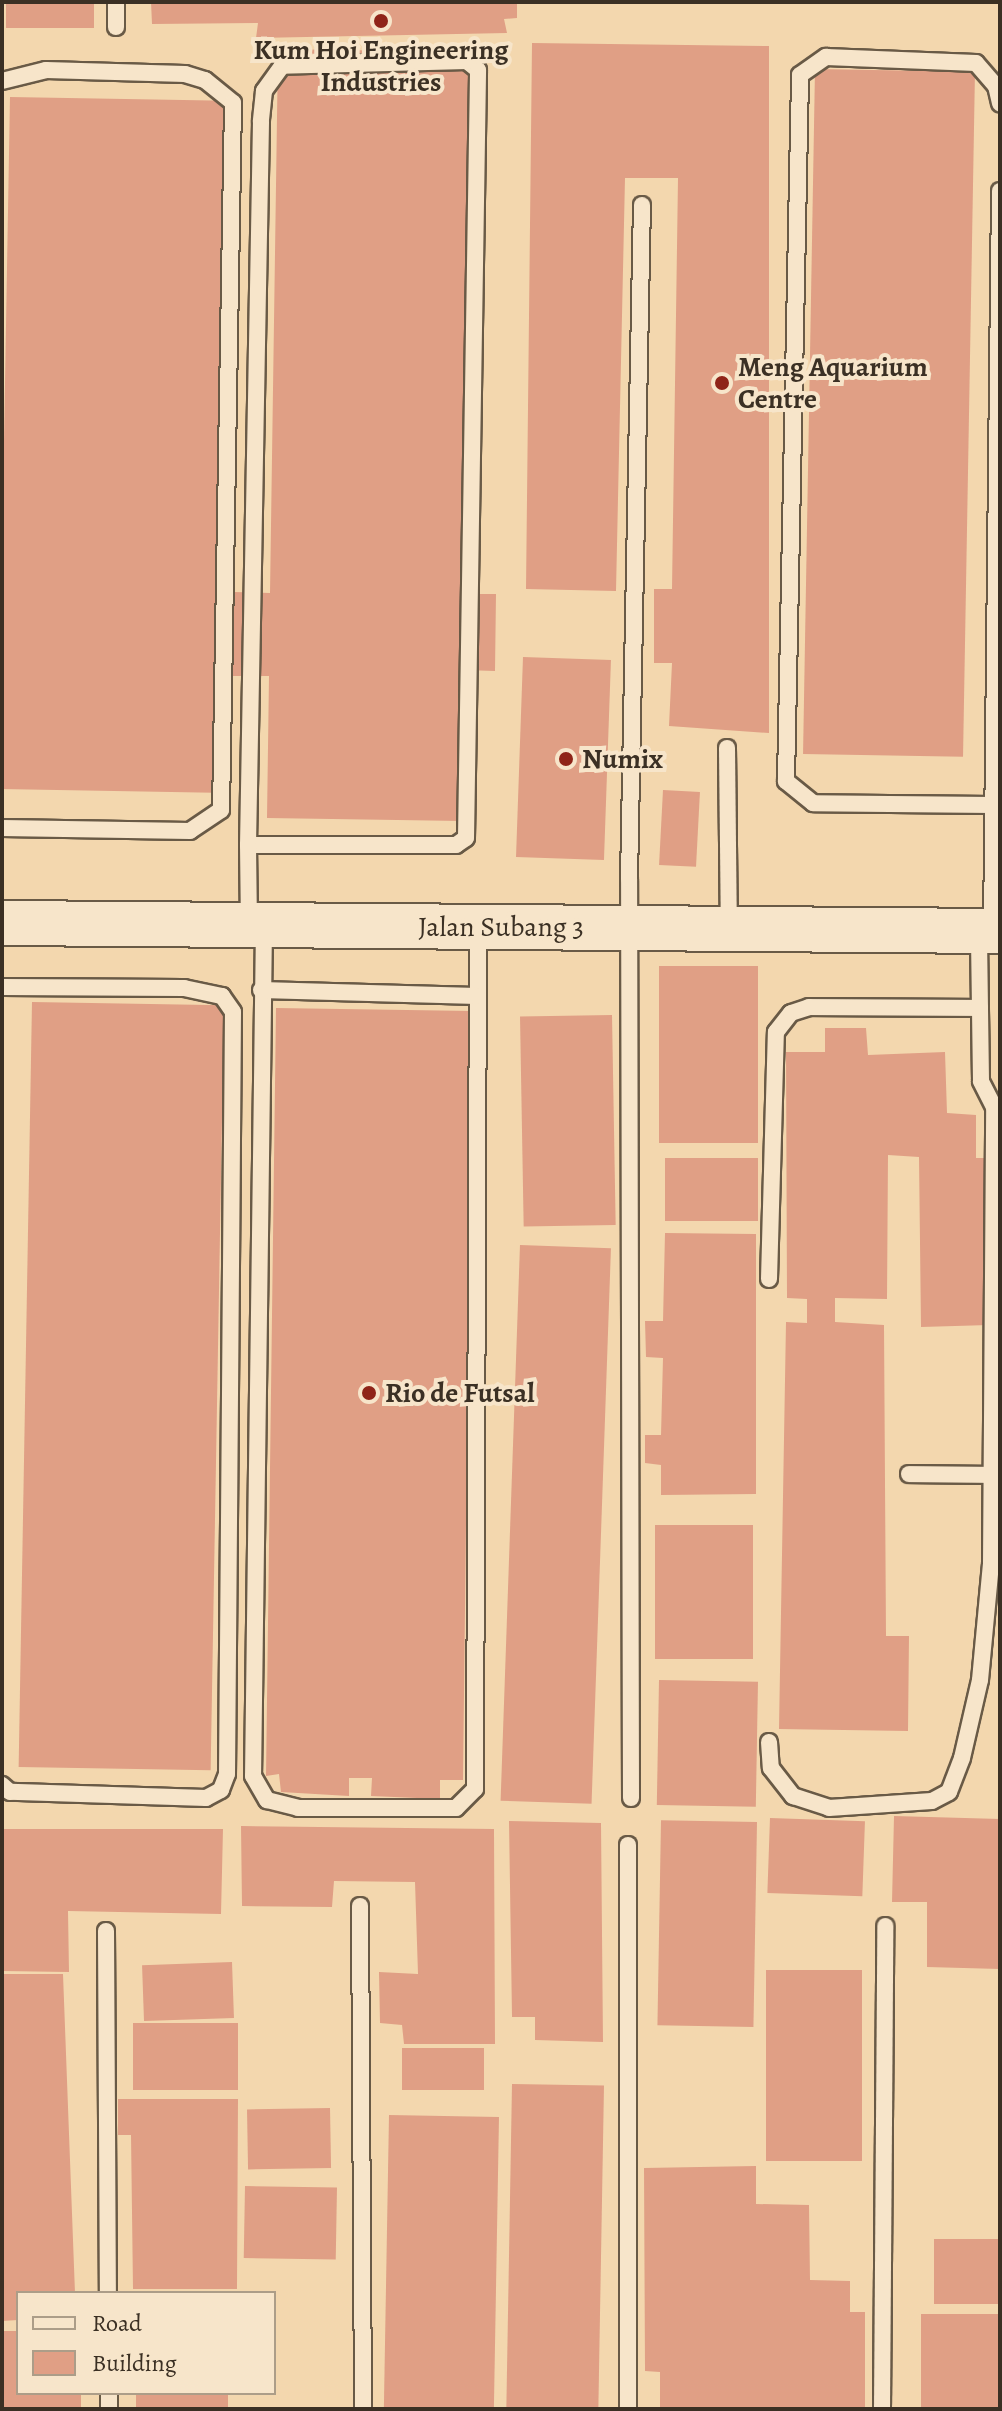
<!DOCTYPE html>
<style>
body{margin:0}
#map{position:relative;width:1002px;height:2411px;overflow:hidden;background:#f3d7ae;font-family:Alegreya,serif}
div>[style]{position:absolute}
.building>*{inset:0;background:#e09f85;transform-origin:0 0}
.roads{filter:drop-shadow(2px 0 #695a46) drop-shadow(-2px 0 #695a46) drop-shadow(0 2px #695a46) drop-shadow(0 -2px #695a46)}
.lane>*{height:16px;margin:-8px;padding:0 8px;transform-origin:8px;border-radius:8px;background:#f7e5ca}
.secondary>*{height:44px;margin:-22px;padding:0 22px;transform-origin:22px;border-radius:22px;background:#f7e5ca}
.dots>*{width:22px;height:22px;translate:-50% -50%;box-sizing:border-box;border:4px solid #f7e5ca;border-radius:50%}
span{translate:-50% -50%;white-space:nowrap;text-align:center;line-height:1.15;-webkit-text-stroke:8px #f7e5ca;paint-order:stroke}
.poi-label{font-size:28px;color:#3b3024;font-weight:700}
.left{translate:0 -50%;text-align:left}
.street-label{font-size:28px;color:#3b3024}
.frame{position:absolute;inset:0;border:4px solid #3b3024;pointer-events:none}
.legend{position:absolute;left:16px;top:2291px;width:260px;height:104px;box-sizing:border-box;background:#f7e5ca;border:2px solid #ac9d88;margin:0;padding:10px 14px;list-style:none;font-size:24px;color:#3b3024}
.legend li{display:flex;align-items:center;gap:16px;height:40px}
.legend b{width:40px;border:2px solid #ac9d88}
</style>
<div id="map">
<div class="building">
<i style="left:6px;top:2px;width:88px;height:26px"></i>
<i style="clip-path:polygon(151px 2px,517px 2px,517px 18px,504px 19px,507px 33px,256px 38px,258px 23px,152px 24px)"></i>
<i style="clip-path:polygon(532px 43px,769px 46px,769px 733px,669px 726px,672px 663px,654px 663px,654px 589px,672px 589px,678px 178px,625px 178px,616px 591px,526px 589px)"></i>
<i style="clip-path:polygon(278px 49px,473px 52px,466px 594px,496px 594px,495px 671px,464px 670px,462px 821px,267px 818px,269px 676px,232px 676px,233px 592px,270px 593px)"></i>
<i style="left:815px;top:69px;width:160px;height:685px;rotate:1deg"></i>
<i style="left:10px;top:97px;width:216px;height:692px;rotate:1deg"></i>
<i style="left:523px;top:657px;width:88px;height:200px;rotate:2deg"></i>
<i style="left:663px;top:790px;width:37px;height:75px;rotate:3deg"></i>
<i style="left:659px;top:966px;width:99px;height:177px"></i>
<i style="left:32px;top:1002px;width:192px;height:765px;rotate:1deg"></i>
<i style="clip-path:polygon(276px 1008px,472px 1011px,463px 1780px,440px 1780px,440px 1799px,371px 1796px,372px 1778px,349px 1778px,349px 1796px,281px 1792px,279px 1774px,266px 1776px)"></i>
<i style="left:612px;top:1015px;width:210px;height:92px;rotate:89deg"></i>
<i style="clip-path:polygon(825px 1028px,866px 1028px,868px 1055px,945px 1052px,947px 1113px,976px 1115px,976px 1158px,988px 1158px,989px 1325px,921px 1327px,919px 1157px,888px 1155px,887px 1299px,835px 1298px,835px 1322px,884px 1325px,886px 1636px,909px 1636px,908px 1731px,779px 1729px,786px 1322px,807px 1323px,807px 1299px,787px 1298px,786px 1052px,825px 1052px)"></i>
<i style="left:665px;top:1158px;width:93px;height:63px"></i>
<i style="clip-path:polygon(665px 1233px,756px 1234px,756px 1494px,661px 1495px,661px 1465px,645px 1463px,645px 1435px,661px 1435px,663px 1358px,646px 1357px,645px 1321px,663px 1321px)"></i>
<i style="left:520px;top:1245px;width:91px;height:556px;rotate:2deg"></i>
<i style="left:655px;top:1525px;width:98px;height:134px"></i>
<i style="left:659px;top:1680px;width:99px;height:125px;rotate:1deg"></i>
<i style="clip-path:polygon(894px 1816px,1000px 1819px,1000px 1969px,927px 1967px,927px 1902px,892px 1902px)"></i>
<i style="left:770px;top:1818px;width:95px;height:75px;rotate:2deg"></i>
<i style="clip-path:polygon(509px 1821px,601px 1823px,603px 2042px,535px 2040px,535px 2017px,512px 2017px)"></i>
<i style="left:757px;top:1822px;width:205px;height:96px;rotate:91deg"></i>
<i style="clip-path:polygon(241px 1826px,494px 1829px,495px 2044px,404px 2044px,402px 2025px,380px 2023px,379px 1972px,418px 1974px,415px 1882px,334px 1881px,332px 1907px,242px 1906px)"></i>
<i style="clip-path:polygon(2px 1829px,223px 1829px,221px 1914px,68px 1911px,69px 1972px,2px 1971px)"></i>
<i style="left:232px;top:1962px;width:56px;height:90px;rotate:88deg"></i>
<i style="left:766px;top:1970px;width:96px;height:191px"></i>
<i style="clip-path:polygon(2px 1974px,63px 1974px,75px 2293px,18px 2293px,18px 2320px,2px 2321px)"></i>
<i style="left:238px;top:2023px;width:67px;height:105px;rotate:90deg"></i>
<i style="left:402px;top:2048px;width:82px;height:42px"></i>
<i style="left:512px;top:2084px;width:92px;height:325px;rotate:1deg"></i>
<i style="clip-path:polygon(118px 2099px,238px 2099px,237px 2289px,133px 2289px,131px 2135px,118px 2135px)"></i>
<i style="left:330px;top:2108px;width:60px;height:83px;rotate:89deg"></i>
<i style="left:389px;top:2115px;width:110px;height:294px;rotate:1deg"></i>
<i style="clip-path:polygon(756px 2166px,756px 2204px,809px 2205px,810px 2280px,850px 2281px,850px 2312px,865px 2312px,865px 2409px,660px 2409px,660px 2372px,645px 2371px,644px 2168px)"></i>
<i style="left:245px;top:2186px;width:92px;height:72px;rotate:1deg"></i>
<i style="left:1000px;top:2239px;width:65px;height:66px;rotate:90deg"></i>
<i style="left:921px;top:2314px;width:79px;height:95px"></i>
<i style="clip-path:polygon(2px 2331px,18px 2331px,18px 2393px,81px 2393px,81px 2409px,2px 2409px)"></i>
<i style="left:136px;top:2393px;width:92px;height:16px"></i>
</div>
<div class="roads">
<div class="lane">
<i style="left:116px;top:27px;width:25px;rotate:-90deg"></i>
<i style="left:2px;top:81px;width:45px;rotate:-14deg"></i>
<i style="left:46px;top:70px;width:139px;rotate:1.6deg"></i>
<i style="left:185px;top:74px;width:21px;rotate:17deg"></i>
<i style="left:205px;top:80px;width:36px;rotate:39deg"></i>
<i style="left:233px;top:103px;width:707px;rotate:90.97deg"></i>
<i style="left:221px;top:810px;width:37px;rotate:146deg"></i>
<i style="left:190px;top:831px;width:188px;rotate:-179.1deg"></i>
<i style="left:727px;top:748px;width:179px;rotate:89.4deg"></i>
<i style="left:992px;top:805px;width:179px;rotate:-179.4deg"></i>
<i style="left:813px;top:803px;width:35px;rotate:-141deg"></i>
<i style="left:786px;top:781px;width:706px;rotate:-88.86deg"></i>
<i style="left:800px;top:75px;width:32px;rotate:-35deg"></i>
<i style="left:826px;top:57px;width:150px;rotate:2.3deg"></i>
<i style="left:976px;top:63px;width:30px;rotate:49deg"></i>
<i style="left:996px;top:86px;width:18px;rotate:77deg"></i>
<i style="left:248px;top:845px;width:208px"></i>
<i style="left:456px;top:845px;width:12px;rotate:-35deg"></i>
<i style="left:466px;top:838px;width:768px;rotate:-89.1deg"></i>
<i style="left:478px;top:70px;width:14px;rotate:-141deg"></i>
<i style="left:467px;top:61px;width:185px;rotate:178.5deg"></i>
<i style="left:282px;top:66px;width:31px;rotate:126deg"></i>
<i style="left:264px;top:91px;width:31px;rotate:96deg"></i>
<i style="left:261px;top:122px;width:723px;rotate:91.03deg"></i>
<i style="left:248px;top:845px;width:77px;rotate:89.3deg"></i>
<i style="left:264px;top:926px;width:850px;rotate:90.74deg"></i>
<i style="left:253px;top:1776px;width:28px;rotate:60deg"></i>
<i style="left:267px;top:1800px;width:32px;rotate:14deg"></i>
<i style="left:298px;top:1808px;width:158px"></i>
<i style="left:456px;top:1808px;width:27px;rotate:-45deg"></i>
<i style="left:475px;top:1789px;width:861px;rotate:-89.8deg"></i>
<i style="left:992px;top:930px;width:739px;rotate:-89.38deg"></i>
<i style="left:2px;top:987px;width:182px;rotate:0.3deg"></i>
<i style="left:184px;top:988px;width:39px;rotate:12deg"></i>
<i style="left:222px;top:996px;width:19px;rotate:55deg"></i>
<i style="left:233px;top:1012px;width:762px;rotate:90.45deg"></i>
<i style="left:227px;top:1774px;width:17px;rotate:111deg"></i>
<i style="left:221px;top:1790px;width:17px;rotate:152deg"></i>
<i style="left:206px;top:1798px;width:196px;rotate:-178.2deg"></i>
<i style="left:10px;top:1792px;width:11px;rotate:-139deg"></i>
<i style="left:261px;top:990px;width:216px;rotate:1.6deg"></i>
<i style="left:769px;top:1279px;width:247px;rotate:-88.4deg"></i>
<i style="left:776px;top:1032px;width:24px;rotate:-52deg"></i>
<i style="left:791px;top:1013px;width:19px;rotate:-18deg"></i>
<i style="left:809px;top:1007px;width:171px;rotate:0.3deg"></i>
<i style="left:909px;top:1474px;width:83px;rotate:0.7deg"></i>
<i style="left:769px;top:1742px;width:26px;rotate:86deg"></i>
<i style="left:771px;top:1768px;width:36px;rotate:52deg"></i>
<i style="left:793px;top:1796px;width:38px;rotate:18deg"></i>
<i style="left:829px;top:1808px;width:103px;rotate:-3.9deg"></i>
<i style="left:932px;top:1801px;width:19px;rotate:-28deg"></i>
<i style="left:949px;top:1792px;width:36px;rotate:-69deg"></i>
<i style="left:962px;top:1758px;width:80px;rotate:-77deg"></i>
<i style="left:980px;top:1680px;width:118px;rotate:-84.6deg"></i>
<i style="left:991px;top:1563px;width:456px;rotate:-89.6deg"></i>
<i style="left:994px;top:1107px;width:29px;rotate:-117deg"></i>
<i style="left:981px;top:1081px;width:149px;rotate:-90.8deg"></i>
<i style="left:631px;top:1798px;width:919px;rotate:-90.12deg"></i>
<i style="left:629px;top:879px;width:674px;rotate:-88.9deg"></i>
<i style="left:360px;top:1906px;width:503px;rotate:89.66deg"></i>
<i style="left:106px;top:1931px;width:362px;rotate:89.7deg"></i>
<i style="left:109px;top:2393px;width:16px;rotate:90deg"></i>
<i style="left:628px;top:2409px;width:564px;rotate:-90deg"></i>
<i style="left:882px;top:2409px;width:483px;rotate:-89.6deg"></i>
</div>
<div class="secondary">
<i style="left:2px;top:923px;width:998px;rotate:0.46deg"></i>
</div>
</div>
<div class="dots">
<i style="left:381px;top:21px;background:#8f2418"></i>
<i style="left:722px;top:383px;background:#8f2418"></i>
<i style="left:566px;top:759px;background:#8f2418"></i>
<i style="left:369px;top:1393px;background:#8f2418"></i>
</div>
<div class="poi-label">
<span style="left:381px;top:66px">Kum Hoi Engineering<br>Industries</span>
<span class="left" style="left:738px;top:383px">Meng Aquarium<br>Centre</span>
<span class="left" style="left:582px;top:759px">Numix</span>
<span class="left" style="left:385px;top:1393px">Rio de Futsal</span>
</div>
<div class="street-label">
<span style="left:501px;top:927px">Jalan Subang 3</span>
</div>
<div class="frame"></div>
<ul class="legend">
<li><b style="height:10px;background:#f7e5ca"></b>Road</li>
<li><b style="height:22px;background:#e09f85"></b>Building</li>
</ul>
</div>
